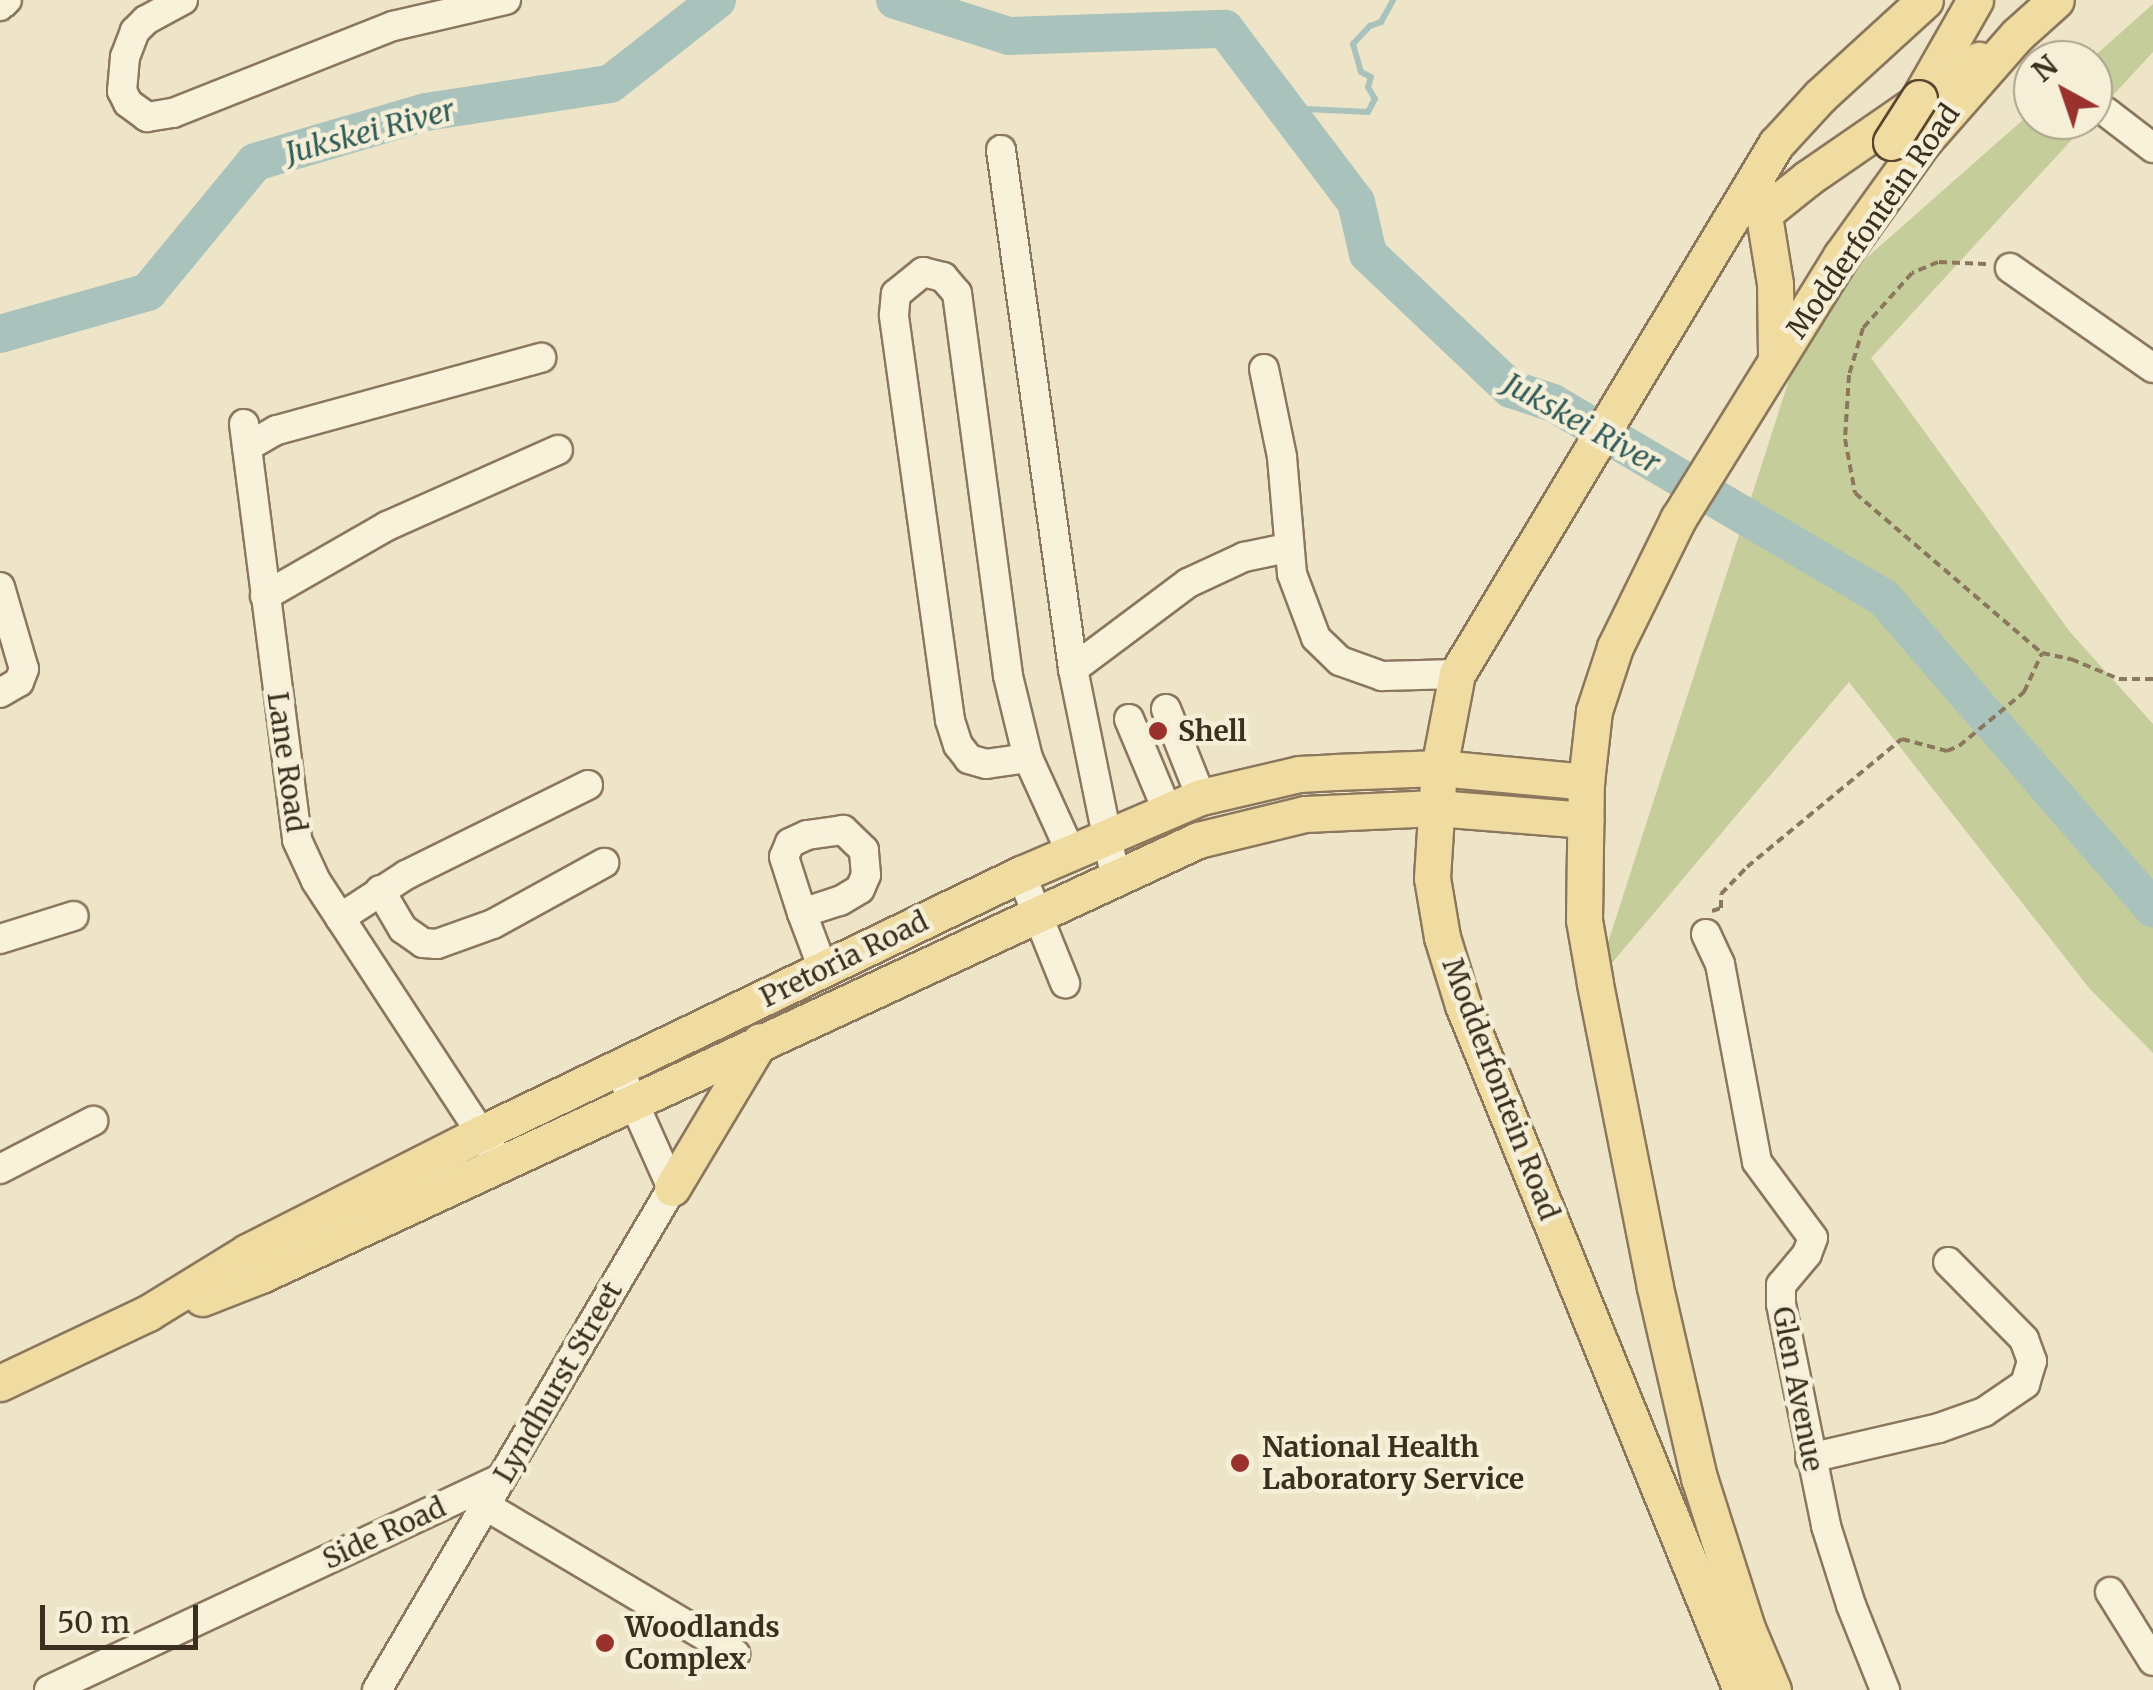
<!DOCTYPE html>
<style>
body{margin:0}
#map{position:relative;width:2153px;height:1690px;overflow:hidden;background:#eee5c8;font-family:Merriweather,serif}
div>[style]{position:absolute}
.green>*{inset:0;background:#c5cd9b}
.stream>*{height:6px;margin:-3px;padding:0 3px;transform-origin:3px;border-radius:3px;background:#a9c3bc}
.river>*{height:38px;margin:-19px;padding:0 19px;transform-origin:19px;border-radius:19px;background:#a9c3bc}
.path>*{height:4px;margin-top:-2px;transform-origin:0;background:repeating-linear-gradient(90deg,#8b775d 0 8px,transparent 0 13px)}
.roads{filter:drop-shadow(2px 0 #8b775d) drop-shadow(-2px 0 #8b775d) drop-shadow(0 2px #8b775d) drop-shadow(0 -2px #8b775d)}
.minor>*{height:28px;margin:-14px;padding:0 14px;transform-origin:14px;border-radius:14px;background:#f9f2db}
.major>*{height:35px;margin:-17.5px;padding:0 17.5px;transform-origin:17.5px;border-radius:17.5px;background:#f0dca1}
.bridges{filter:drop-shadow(2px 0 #594531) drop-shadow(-2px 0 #594531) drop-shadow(0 2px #594531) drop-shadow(0 -2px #594531)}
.major-bridge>*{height:35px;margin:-17.5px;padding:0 17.5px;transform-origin:17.5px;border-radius:17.5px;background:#f0dca1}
.dots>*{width:28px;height:28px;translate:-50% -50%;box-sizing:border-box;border:5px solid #f6efd7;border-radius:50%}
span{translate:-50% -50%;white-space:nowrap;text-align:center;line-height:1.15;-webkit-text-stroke:9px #f6efd7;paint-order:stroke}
.street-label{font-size:28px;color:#3b2f20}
.poi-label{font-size:28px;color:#3b2f20;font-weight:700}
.left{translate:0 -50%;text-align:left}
.water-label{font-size:30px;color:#305b5a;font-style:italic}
.north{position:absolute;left:2013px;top:40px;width:100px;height:100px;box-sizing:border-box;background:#f6efd7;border:2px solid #aba28e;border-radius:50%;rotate:320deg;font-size:28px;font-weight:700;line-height:40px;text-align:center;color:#3b2f20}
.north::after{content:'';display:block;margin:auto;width:35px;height:45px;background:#99322d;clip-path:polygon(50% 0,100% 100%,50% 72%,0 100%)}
.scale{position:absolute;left:40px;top:1605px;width:158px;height:45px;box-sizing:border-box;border:5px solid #3b2f20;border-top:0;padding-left:12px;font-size:30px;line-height:35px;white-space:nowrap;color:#3b2f20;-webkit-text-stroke:8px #f6efd7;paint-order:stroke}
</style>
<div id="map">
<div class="green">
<i style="clip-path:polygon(2153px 4px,2153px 52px,2093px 117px,2090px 60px)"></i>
<i style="clip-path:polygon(2033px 111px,2033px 120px,2090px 120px,1871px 358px,2070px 632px,2153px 724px,2153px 1053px,2089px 988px,1849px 682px,1595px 983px,1813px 305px)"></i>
</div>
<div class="stream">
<i style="left:1284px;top:108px;width:84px;rotate:2.7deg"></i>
<i style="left:1368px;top:112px;width:15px;rotate:-62deg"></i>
<i style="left:1375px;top:99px;width:14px;rotate:-120deg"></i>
<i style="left:1368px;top:87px;width:10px;rotate:-73deg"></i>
<i style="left:1371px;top:77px;width:11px;rotate:-153deg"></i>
<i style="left:1361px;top:72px;width:29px;rotate:-106deg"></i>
<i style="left:1353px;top:44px;width:25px;rotate:-47deg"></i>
<i style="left:1370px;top:26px;width:12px;rotate:-20deg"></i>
<i style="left:1381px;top:22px;width:25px;rotate:-61deg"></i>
</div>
<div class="river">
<i style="left:895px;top:0;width:120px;rotate:17.5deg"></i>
<i style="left:1009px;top:36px;width:216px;rotate:-1.9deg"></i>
<i style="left:1225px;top:29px;width:217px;rotate:52.9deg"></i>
<i style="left:1356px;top:202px;width:53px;rotate:77deg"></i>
<i style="left:1368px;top:254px;width:197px;rotate:43.4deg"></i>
<i style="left:1511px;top:389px;width:44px;rotate:18.4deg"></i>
<i style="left:1553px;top:403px;width:384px;rotate:30.5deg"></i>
<i style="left:1884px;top:598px;width:411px;rotate:49.1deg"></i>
<i style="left:0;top:334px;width:154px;rotate:-15.8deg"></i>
<i style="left:148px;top:292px;width:168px;rotate:-50.5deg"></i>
<i style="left:255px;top:162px;width:178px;rotate:-16.3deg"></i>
<i style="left:426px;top:112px;width:186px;rotate:-8.7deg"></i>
<i style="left:610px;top:84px;width:136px;rotate:-38.1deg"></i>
</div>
<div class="path">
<i style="left:1986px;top:264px;width:48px;rotate:-177.6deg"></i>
<i style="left:1938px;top:262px;width:28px;rotate:157deg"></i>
<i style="left:1912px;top:273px;width:74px;rotate:131.7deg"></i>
<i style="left:1863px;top:328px;width:49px;rotate:106.6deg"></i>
<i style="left:1849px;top:375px;width:64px;rotate:93.6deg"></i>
<i style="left:1845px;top:439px;width:55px;rotate:79.5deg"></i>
<i style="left:1855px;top:493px;width:246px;rotate:40.6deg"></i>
<i style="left:2042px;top:653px;width:30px;rotate:12deg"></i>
<i style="left:2071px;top:659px;width:52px;rotate:22.6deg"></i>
<i style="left:2119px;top:679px;width:34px"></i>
<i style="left:1712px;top:911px;width:9px;rotate:-18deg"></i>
<i style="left:1721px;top:908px;width:14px;rotate:-90deg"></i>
<i style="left:1721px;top:894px;width:37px;rotate:-46deg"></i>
<i style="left:1747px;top:867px;width:201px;rotate:-39.6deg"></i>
<i style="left:1902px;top:739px;width:47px;rotate:14.9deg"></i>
<i style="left:1947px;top:751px;width:13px;rotate:-23deg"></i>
<i style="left:1959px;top:746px;width:85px;rotate:-39.7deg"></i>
<i style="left:2024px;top:692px;width:43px;rotate:-65.2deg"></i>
</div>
<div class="roads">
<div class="minor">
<i style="left:183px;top:0;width:42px;rotate:151.6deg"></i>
<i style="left:146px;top:20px;width:16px;rotate:135deg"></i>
<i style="left:135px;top:31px;width:28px;rotate:111deg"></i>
<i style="left:125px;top:57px;width:34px;rotate:95deg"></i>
<i style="left:122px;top:91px;width:13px;rotate:63deg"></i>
<i style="left:128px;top:103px;width:24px;rotate:36deg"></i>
<i style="left:147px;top:117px;width:26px;rotate:-9deg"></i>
<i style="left:173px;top:113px;width:237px;rotate:-21.6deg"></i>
<i style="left:393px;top:26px;width:116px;rotate:-13deg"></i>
<i style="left:0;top:6px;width:9px;rotate:-41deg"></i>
<i style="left:2106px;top:112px;width:59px;rotate:37.5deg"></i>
<i style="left:1001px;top:150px;width:524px;rotate:82.1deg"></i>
<i style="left:1073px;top:669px;width:211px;rotate:78.5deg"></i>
<i style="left:2010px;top:268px;width:174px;rotate:35deg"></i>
<i style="left:1264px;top:369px;width:90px;rotate:78.4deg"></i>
<i style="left:1282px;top:457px;width:117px;rotate:85.1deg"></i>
<i style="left:1292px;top:574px;width:68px;rotate:69.4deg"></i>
<i style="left:1316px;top:638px;width:33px;rotate:44deg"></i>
<i style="left:1340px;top:661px;width:45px;rotate:19.7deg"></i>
<i style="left:1382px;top:676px;width:75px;rotate:-1.5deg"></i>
<i style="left:244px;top:424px;width:419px;rotate:82.7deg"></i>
<i style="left:297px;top:840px;width:45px;rotate:65.1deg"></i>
<i style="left:316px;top:881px;width:319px;rotate:56.8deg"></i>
<i style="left:247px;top:447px;width:34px;rotate:-30deg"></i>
<i style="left:277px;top:430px;width:274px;rotate:-15.3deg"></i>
<i style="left:0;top:587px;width:85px;rotate:73.7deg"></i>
<i style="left:24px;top:669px;width:14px;rotate:111deg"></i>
<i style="left:19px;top:682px;width:22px;rotate:150deg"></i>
<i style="left:265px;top:596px;width:141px;rotate:-29.8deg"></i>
<i style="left:387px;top:526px;width:187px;rotate:-24deg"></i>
<i style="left:1073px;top:669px;width:144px;rotate:-36.8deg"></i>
<i style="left:1188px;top:583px;width:62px;rotate:-24.9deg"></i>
<i style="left:1244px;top:557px;width:44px;rotate:-11.8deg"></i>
<i style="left:1166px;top:709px;width:95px;rotate:68.3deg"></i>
<i style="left:1129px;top:719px;width:99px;rotate:67.3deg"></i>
<i style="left:1028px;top:758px;width:42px;rotate:171.9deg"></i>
<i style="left:986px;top:764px;width:18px;rotate:-164deg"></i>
<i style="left:969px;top:759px;width:18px;rotate:-128deg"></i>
<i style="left:958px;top:745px;width:26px;rotate:-108deg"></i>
<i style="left:950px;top:720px;width:409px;rotate:-97.9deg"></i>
<i style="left:894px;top:315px;width:21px;rotate:-85deg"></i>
<i style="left:896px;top:294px;width:35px;rotate:-39deg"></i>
<i style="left:923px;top:272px;width:21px;rotate:14deg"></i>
<i style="left:943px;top:277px;width:21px;rotate:49deg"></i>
<i style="left:957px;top:293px;width:386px;rotate:82.4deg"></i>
<i style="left:1008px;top:676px;width:84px;rotate:76.3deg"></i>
<i style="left:1028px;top:758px;width:104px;rotate:65.6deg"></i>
<i style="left:1021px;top:874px;width:118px;rotate:68deg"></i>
<i style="left:380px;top:890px;width:45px;rotate:59.5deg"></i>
<i style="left:403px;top:929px;width:24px;rotate:35deg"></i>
<i style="left:423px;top:943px;width:14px;rotate:4deg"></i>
<i style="left:437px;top:944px;width:59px;rotate:-19.7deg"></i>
<i style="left:493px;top:924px;width:127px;rotate:-28.8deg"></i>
<i style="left:802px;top:913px;width:40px;rotate:-18deg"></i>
<i style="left:840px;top:901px;width:23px;rotate:-31deg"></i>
<i style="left:860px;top:889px;width:15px;rotate:-67deg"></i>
<i style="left:866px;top:875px;width:25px;rotate:-95deg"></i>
<i style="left:864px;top:850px;width:29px;rotate:-136deg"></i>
<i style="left:843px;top:830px;width:36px;rotate:172deg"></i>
<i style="left:807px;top:835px;width:19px;rotate:155deg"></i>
<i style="left:790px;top:843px;width:15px;rotate:113deg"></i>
<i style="left:784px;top:857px;width:59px;rotate:72.2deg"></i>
<i style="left:802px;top:913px;width:60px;rotate:69.4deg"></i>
<i style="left:340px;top:918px;width:79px;rotate:-33.1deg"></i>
<i style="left:406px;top:875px;width:203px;rotate:-26.3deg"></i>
<i style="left:1706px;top:934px;width:33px;rotate:65deg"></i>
<i style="left:1720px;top:964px;width:201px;rotate:79.4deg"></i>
<i style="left:1757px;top:1162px;width:94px;rotate:53.6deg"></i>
<i style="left:1813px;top:1238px;width:17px;rotate:111deg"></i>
<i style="left:1807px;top:1254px;width:40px;rotate:130deg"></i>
<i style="left:1781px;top:1285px;width:19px;rotate:90deg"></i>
<i style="left:1781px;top:1304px;width:227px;rotate:78.5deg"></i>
<i style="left:1826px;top:1526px;width:83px;rotate:72.4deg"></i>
<i style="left:1851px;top:1605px;width:92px;rotate:68.2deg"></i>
<i style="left:0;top:939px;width:77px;rotate:-17.3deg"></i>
<i style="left:0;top:1169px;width:105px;rotate:-27.3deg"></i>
<i style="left:1810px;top:1458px;width:132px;rotate:-13.1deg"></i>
<i style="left:1939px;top:1428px;width:48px;rotate:-19.6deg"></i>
<i style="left:1984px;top:1412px;width:50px;rotate:-34.3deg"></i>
<i style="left:2025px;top:1384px;width:24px;rotate:-73deg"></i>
<i style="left:2032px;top:1361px;width:23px;rotate:-110deg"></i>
<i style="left:2024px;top:1339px;width:108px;rotate:-134.6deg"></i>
<i style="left:486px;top:1506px;width:290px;rotate:30.7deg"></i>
<i style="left:2110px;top:1592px;width:81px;rotate:58.1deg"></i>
<i style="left:49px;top:1690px;width:499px;rotate:-25.1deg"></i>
<i style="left:377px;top:1690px;width:582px;rotate:-59.56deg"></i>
<i style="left:672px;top:1188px;width:133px;rotate:-114.1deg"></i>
</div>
<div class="major">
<i style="left:1922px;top:93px;width:107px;rotate:-60.3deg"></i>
<i style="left:1760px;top:191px;width:94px;rotate:80.8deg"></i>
<i style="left:1775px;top:284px;width:75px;rotate:89.2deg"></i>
<i style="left:1763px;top:214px;width:58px;rotate:-38.7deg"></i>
<i style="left:1808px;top:178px;width:208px;rotate:-34.6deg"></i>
<i style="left:672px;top:1188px;width:171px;rotate:-59.1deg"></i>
<i style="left:202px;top:1298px;width:63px;rotate:-21.3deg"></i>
<i style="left:261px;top:1275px;width:1033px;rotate:-24.9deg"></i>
<i style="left:1198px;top:840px;width:110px;rotate:-13.7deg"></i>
<i style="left:1305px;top:814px;width:131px;rotate:-2.6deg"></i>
<i style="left:1436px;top:808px;width:150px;rotate:4.6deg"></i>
<i style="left:0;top:1383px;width:164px;rotate:-25.3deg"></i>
<i style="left:148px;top:1313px;width:116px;rotate:-31.6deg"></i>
<i style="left:247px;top:1252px;width:263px;rotate:-26.9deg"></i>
<i style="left:482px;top:1133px;width:598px;rotate:-25.67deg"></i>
<i style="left:1021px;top:874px;width:196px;rotate:-23.2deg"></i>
<i style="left:1201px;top:797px;width:101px;rotate:-13.2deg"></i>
<i style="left:1299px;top:774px;width:36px;rotate:-3deg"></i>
<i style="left:1335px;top:772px;width:104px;rotate:-2.2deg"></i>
<i style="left:1439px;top:768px;width:148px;rotate:5.4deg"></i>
<i style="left:1741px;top:1690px;width:739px;rotate:-112.09deg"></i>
<i style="left:1463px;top:1005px;width:71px;rotate:-107.2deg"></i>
<i style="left:1442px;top:937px;width:60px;rotate:-99.6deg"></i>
<i style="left:1432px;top:878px;width:110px;rotate:-86.4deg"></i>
<i style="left:1439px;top:768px;width:96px;rotate:-79.2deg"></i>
<i style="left:1457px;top:674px;width:619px;rotate:-58.96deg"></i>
<i style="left:1776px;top:144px;width:65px;rotate:-47.5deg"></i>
<i style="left:1820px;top:96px;width:142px;rotate:-42.4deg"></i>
<i style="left:1773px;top:1690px;width:67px;rotate:-112.8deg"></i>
<i style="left:1747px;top:1628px;width:157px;rotate:-107.7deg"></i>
<i style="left:1699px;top:1478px;width:196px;rotate:-103deg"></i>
<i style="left:1655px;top:1287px;width:310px;rotate:-101.2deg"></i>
<i style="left:1595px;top:983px;width:64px;rotate:-99.9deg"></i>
<i style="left:1584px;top:920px;width:138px;rotate:-89.2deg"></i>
<i style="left:1586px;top:782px;width:71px;rotate:-83.6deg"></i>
<i style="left:1594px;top:711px;width:67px;rotate:-71.8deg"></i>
<i style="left:1615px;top:647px;width:143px;rotate:-63.8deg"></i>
<i style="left:1678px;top:519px;width:309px;rotate:-58.2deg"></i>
<i style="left:1841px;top:256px;width:140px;rotate:-54.3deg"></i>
<i style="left:1923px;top:142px;width:142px;rotate:-48.7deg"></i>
<i style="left:2017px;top:35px;width:52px;rotate:-41.9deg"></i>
</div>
</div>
<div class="bridges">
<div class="major-bridge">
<i style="left:1891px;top:142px;width:52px;rotate:-57.5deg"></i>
</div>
</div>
<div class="dots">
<i style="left:1158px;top:731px;background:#99322d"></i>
<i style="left:1240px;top:1463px;background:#99322d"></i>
<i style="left:605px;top:1643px;background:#99322d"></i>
</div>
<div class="street-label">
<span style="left:1873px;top:221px;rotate:-55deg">Modderfontein Road</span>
<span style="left:287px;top:762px;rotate:82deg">Lane Road</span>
<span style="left:844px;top:959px;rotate:-26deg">Pretoria Road</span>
<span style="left:1501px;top:1089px;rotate:69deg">Modderfontein Road</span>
<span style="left:558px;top:1382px;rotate:-60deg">Lyndhurst Street</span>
<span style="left:1798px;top:1389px;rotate:79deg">Glen Avenue</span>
<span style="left:384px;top:1533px;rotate:-25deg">Side Road</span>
</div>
<div class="poi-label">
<span class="left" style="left:1178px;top:731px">Shell</span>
<span class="left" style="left:1262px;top:1463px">National Health<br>Laboratory Service</span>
<span class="left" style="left:625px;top:1643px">Woodlands<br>Complex</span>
</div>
<div class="water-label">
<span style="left:370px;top:131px;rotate:-15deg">Jukskei River</span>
<span style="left:1582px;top:423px;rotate:29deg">Jukskei River</span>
</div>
<div class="north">N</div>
<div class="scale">50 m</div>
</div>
